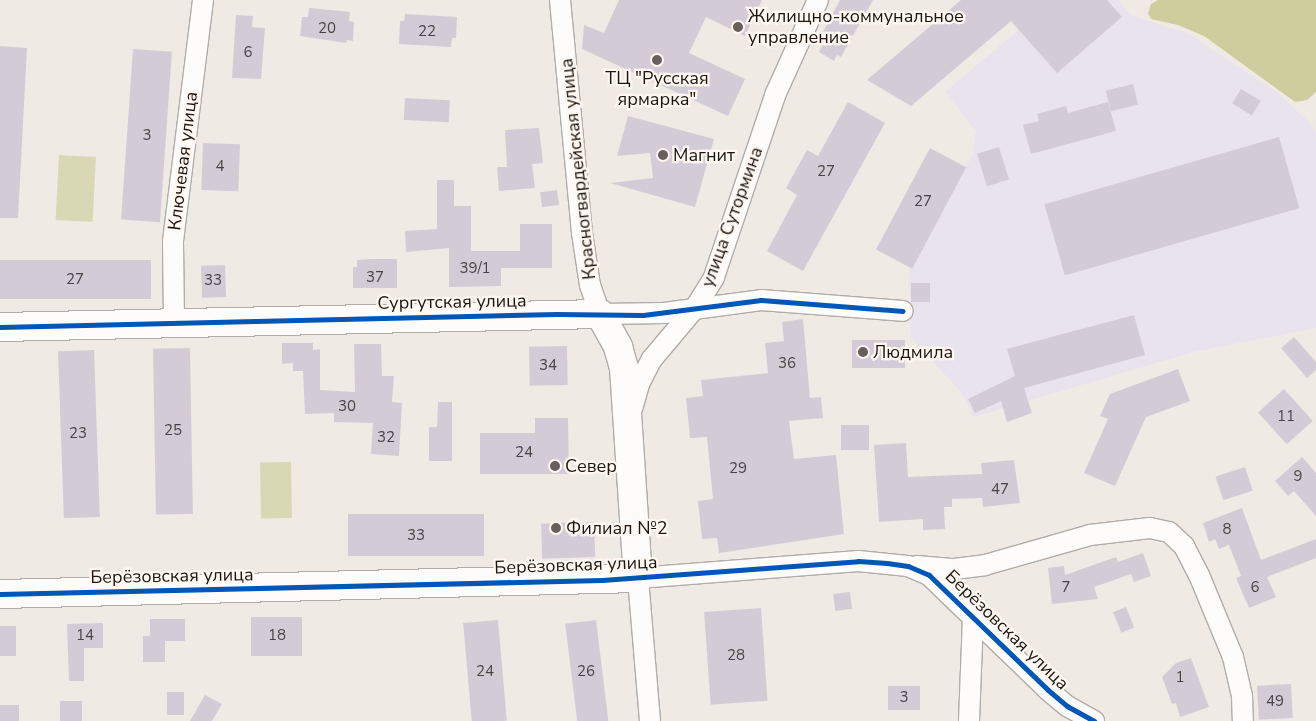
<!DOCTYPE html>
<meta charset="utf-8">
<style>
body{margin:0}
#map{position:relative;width:1316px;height:721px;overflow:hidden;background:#f0eae4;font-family:"Nunito Sans",sans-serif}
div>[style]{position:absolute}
.industrial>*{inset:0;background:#e8e3ed}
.green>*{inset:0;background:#d9d8b5;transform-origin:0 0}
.forest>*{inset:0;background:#cecd9d}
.building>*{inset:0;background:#d3ccd7;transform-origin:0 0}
.roads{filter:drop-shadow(1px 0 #b1aca8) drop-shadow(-1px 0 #b1aca8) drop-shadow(0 1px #b1aca8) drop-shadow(0 -1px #b1aca8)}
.street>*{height:20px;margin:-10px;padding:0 10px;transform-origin:10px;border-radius:10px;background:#fdfcfb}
.secondary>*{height:28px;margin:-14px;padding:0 14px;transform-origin:14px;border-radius:14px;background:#fdfcfb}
.cycleway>*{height:5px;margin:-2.5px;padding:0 2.5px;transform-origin:2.5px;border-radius:2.5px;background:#0057b8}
.dots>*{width:14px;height:14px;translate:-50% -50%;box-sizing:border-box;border:2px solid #fff7f0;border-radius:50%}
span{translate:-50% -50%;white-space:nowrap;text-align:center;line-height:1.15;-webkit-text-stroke:4.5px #fff7f0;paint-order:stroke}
.number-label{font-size:15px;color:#494444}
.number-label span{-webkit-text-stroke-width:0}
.poi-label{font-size:18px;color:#1b1613}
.left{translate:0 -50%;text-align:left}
.street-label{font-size:18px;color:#1b1613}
</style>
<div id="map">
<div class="industrial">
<i style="clip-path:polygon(1054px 0,1118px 0,1130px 15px,1189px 34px,1278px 93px,1312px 125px,1316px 131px,1316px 328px,1193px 352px,974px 417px,961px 392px,911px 338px,909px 269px,972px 156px,976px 131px,945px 92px)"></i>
</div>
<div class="green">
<i style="left:59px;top:155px;width:37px;height:65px;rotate:3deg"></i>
<i style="left:291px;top:462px;width:56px;height:31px;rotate:89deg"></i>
</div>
<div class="forest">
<i style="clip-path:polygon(1158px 0,1316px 0,1316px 92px,1307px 100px,1295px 102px,1204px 36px,1178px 25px,1151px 19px,1148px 13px,1151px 4px)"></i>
</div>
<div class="building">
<i style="clip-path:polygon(619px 0,762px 0,745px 36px,706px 17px,689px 53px,745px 79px,728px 116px,582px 49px,584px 25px,604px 33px)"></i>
<i style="clip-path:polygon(840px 0,873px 0,841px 57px,837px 55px,834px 61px,819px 52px,822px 46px,817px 43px)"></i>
<i style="clip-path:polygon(961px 0,1107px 0,1122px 17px,1057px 73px,1011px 21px,911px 106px,867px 80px)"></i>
<i style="clip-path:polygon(309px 8px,350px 12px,349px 21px,354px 22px,353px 41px,347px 40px,346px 43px,300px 36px,302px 17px,308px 17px)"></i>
<i style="clip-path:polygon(405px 14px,457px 17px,456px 38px,452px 38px,451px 47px,399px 44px,400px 21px,404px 21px)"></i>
<i style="clip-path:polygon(236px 15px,253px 16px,252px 27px,265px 28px,261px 79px,232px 78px)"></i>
<i style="clip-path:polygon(0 46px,27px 48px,18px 218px,0 218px)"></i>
<i style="left:133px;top:49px;width:39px;height:171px;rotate:4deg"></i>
<i style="left:1133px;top:84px;width:21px;height:28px;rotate:76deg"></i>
<i style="left:1241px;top:89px;width:23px;height:17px;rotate:31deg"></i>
<i style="left:405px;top:98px;width:45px;height:22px;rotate:3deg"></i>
<i style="clip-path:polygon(848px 102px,885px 123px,803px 271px,767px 251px,797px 195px,786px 188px,807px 150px,818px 156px)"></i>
<i style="clip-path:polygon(1108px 102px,1116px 131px,1031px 154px,1023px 125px,1039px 121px,1037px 114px,1066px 106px,1068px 113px)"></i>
<i style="clip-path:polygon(628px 116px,714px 139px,695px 207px,610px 183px,653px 178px,650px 153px,617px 156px)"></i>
<i style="clip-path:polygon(539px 128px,543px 163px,532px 164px,535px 188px,499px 191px,497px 167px,507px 167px,505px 130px)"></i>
<i style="left:1279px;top:137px;width:74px;height:244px;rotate:74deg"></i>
<i style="left:203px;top:143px;width:37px;height:47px;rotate:2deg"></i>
<i style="left:999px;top:147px;width:34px;height:23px;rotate:73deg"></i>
<i style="left:930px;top:148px;width:41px;height:115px;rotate:28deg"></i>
<i style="clip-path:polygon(437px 180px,454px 180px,454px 206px,471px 206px,471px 251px,520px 251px,520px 224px,552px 224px,552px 268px,501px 268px,501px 286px,449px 287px,449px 248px,406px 252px,405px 231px,437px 229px)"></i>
<i style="left:557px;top:190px;width:15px;height:17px;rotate:82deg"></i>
<i style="clip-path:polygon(372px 259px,397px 259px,397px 288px,353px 288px,353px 267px,357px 267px,357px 260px)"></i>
<i style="left:151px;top:260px;width:39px;height:151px;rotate:90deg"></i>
<i style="left:225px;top:265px;width:32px;height:24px;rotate:88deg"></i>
<i style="left:911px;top:283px;width:19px;height:19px"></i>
<i style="clip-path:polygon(1134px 315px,1145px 355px,1024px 388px,1032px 413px,1007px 422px,1001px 401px,975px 413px,968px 399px,1015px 376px,1007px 349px)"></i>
<i style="clip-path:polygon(803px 319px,810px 398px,821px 397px,823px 418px,789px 421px,794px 459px,836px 455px,844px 534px,719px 553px,717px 538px,702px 539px,698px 501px,713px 499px,707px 437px,690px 438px,686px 398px,703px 396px,701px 380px,768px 373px,765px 343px,784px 341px,782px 322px)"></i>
<i style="clip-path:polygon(1294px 337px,1316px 362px,1316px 370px,1307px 378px,1281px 348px)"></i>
<i style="left:905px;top:340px;width:28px;height:53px;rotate:90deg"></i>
<i style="clip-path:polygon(282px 343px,313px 343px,313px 350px,320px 349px,320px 390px,355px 392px,354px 344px,381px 344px,382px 376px,394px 376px,392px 402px,402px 403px,399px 456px,371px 454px,373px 423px,334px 422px,334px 413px,305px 414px,303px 371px,293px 371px,293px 363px,282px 364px)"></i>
<i style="left:567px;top:346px;width:39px;height:38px;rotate:89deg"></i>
<i style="left:190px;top:348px;width:166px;height:37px;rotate:89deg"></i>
<i style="left:94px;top:350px;width:167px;height:36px;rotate:88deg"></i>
<i style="clip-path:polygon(1178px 369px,1190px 401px,1146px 417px,1115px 486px,1084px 473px,1108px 419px,1100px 416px,1110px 394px)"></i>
<i style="left:1284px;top:389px;width:43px;height:35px;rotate:48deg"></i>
<i style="clip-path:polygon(438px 402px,452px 402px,452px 461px,429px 461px,429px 427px,437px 427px)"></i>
<i style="clip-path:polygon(535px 418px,568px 418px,569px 474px,480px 474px,480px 433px,535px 433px)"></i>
<i style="left:869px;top:425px;width:25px;height:28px;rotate:90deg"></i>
<i style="clip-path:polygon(906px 443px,908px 477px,982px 474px,981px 463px,1014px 460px,1020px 503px,983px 507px,982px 498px,952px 499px,952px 507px,944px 507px,945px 529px,923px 530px,923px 519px,879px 522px,874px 445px)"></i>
<i style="clip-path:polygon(1302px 457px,1316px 473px,1316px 516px,1294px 491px,1288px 496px,1275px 481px)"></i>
<i style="left:1245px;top:467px;width:25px;height:31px;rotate:72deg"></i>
<i style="clip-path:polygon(1242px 508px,1261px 560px,1316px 539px,1316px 558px,1267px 577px,1276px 597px,1249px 608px,1236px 578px,1241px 576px,1229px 545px,1219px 549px,1215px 539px,1209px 542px,1203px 523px)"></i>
<i style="left:484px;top:514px;width:42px;height:136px;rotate:90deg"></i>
<i style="left:594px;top:522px;width:35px;height:53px;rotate:88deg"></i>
<i style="clip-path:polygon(1143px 553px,1151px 576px,1134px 582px,1131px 574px,1094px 587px,1098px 599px,1052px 604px,1048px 568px,1064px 566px,1065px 575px,1116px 557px,1118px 562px)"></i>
<i style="left:850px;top:592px;width:17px;height:17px;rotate:83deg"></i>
<i style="left:1126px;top:607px;width:22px;height:14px;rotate:68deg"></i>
<i style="left:761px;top:608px;width:93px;height:57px;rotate:86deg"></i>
<i style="left:251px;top:617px;width:51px;height:39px"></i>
<i style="clip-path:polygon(150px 619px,185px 619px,185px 641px,165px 641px,165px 662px,143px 662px,143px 636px,150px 636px)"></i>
<i style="left:498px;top:620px;width:101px;height:35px;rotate:85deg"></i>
<i style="left:596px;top:620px;width:102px;height:31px;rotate:83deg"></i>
<i style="clip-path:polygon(103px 623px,103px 648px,84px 648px,84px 681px,69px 681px,67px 624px)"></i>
<i style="left:0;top:626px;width:16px;height:30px"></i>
<i style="clip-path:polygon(1191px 658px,1209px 707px,1180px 717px,1176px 703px,1172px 704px,1162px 677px,1176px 663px)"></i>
<i style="left:1291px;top:684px;width:34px;height:34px;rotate:87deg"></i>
<i style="left:888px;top:686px;width:32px;height:24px"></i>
<i style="left:167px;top:692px;width:17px;height:23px"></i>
<i style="clip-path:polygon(205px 695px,222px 704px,212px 721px,190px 721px)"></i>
<i style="left:60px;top:701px;width:22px;height:20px"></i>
<i style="left:0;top:705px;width:19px;height:16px"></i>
</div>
<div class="roads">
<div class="street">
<i style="left:560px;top:0;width:234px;rotate:84.6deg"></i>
<i style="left:582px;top:233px;width:53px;rotate:81.3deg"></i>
<i style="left:590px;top:285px;width:31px;rotate:71deg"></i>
<i style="left:600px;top:314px;width:64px;rotate:-0.9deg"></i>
<i style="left:664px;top:313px;width:98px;rotate:-7.6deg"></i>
<i style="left:761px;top:300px;width:142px;rotate:4.4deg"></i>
<i style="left:174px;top:323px;width:82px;rotate:-90.7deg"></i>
<i style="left:173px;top:241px;width:243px;rotate:-82.9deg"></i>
<i style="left:632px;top:409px;width:26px;rotate:-74deg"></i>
<i style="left:639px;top:384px;width:28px;rotate:-63deg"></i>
<i style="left:652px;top:359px;width:67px;rotate:-49.9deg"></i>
<i style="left:695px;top:308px;width:36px;rotate:-58deg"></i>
<i style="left:714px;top:277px;width:194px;rotate:-71.4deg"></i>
<i style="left:776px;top:93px;width:102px;rotate:-65.7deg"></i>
<i style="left:917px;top:566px;width:37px;rotate:5deg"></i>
<i style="left:954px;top:569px;width:31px;rotate:-7deg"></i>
<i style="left:985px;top:565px;width:109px;rotate:-15.9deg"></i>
<i style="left:1090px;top:535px;width:60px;rotate:-6.7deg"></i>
<i style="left:1150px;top:528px;width:19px;rotate:12deg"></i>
<i style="left:1169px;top:532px;width:21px;rotate:43deg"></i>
<i style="left:1184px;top:546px;width:33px;rotate:63deg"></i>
<i style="left:1199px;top:575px;width:89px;rotate:67.5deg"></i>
<i style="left:1233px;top:657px;width:40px;rotate:77deg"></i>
<i style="left:1242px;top:696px;width:25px;rotate:88deg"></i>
<i style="left:650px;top:721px;width:144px;rotate:-94.8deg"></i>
<i style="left:638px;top:578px;width:221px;rotate:-4.4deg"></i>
<i style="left:858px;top:561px;width:50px;rotate:5.7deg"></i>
<i style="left:908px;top:566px;width:23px;rotate:23deg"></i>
<i style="left:929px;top:575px;width:165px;rotate:44deg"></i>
<i style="left:1048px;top:690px;width:25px;rotate:40deg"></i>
<i style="left:1067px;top:706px;width:31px;rotate:29deg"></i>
<i style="left:969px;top:721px;width:106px;rotate:-87.8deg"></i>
</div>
<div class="secondary">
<i style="left:0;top:327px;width:600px;rotate:-1.24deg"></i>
<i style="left:600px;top:314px;width:38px;rotate:61deg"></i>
<i style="left:618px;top:347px;width:22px;rotate:74deg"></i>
<i style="left:624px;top:368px;width:210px;rotate:86.2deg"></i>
<i style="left:638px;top:578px;width:638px;rotate:178.56deg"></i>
</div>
</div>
<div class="cycleway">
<i style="left:0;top:327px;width:557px;rotate:-1.34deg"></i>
<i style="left:557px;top:314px;width:86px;rotate:0.7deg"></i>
<i style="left:643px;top:315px;width:119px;rotate:-7.2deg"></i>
<i style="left:761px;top:300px;width:142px;rotate:4.4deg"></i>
<i style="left:0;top:594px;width:602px;rotate:-1.33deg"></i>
<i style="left:602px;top:580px;width:257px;rotate:-4.2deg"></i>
<i style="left:858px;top:561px;width:29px;rotate:4deg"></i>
<i style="left:887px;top:563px;width:21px;rotate:8deg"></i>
<i style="left:908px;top:566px;width:23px;rotate:23deg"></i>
<i style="left:929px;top:575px;width:165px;rotate:44deg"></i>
<i style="left:1048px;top:690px;width:25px;rotate:40deg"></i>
<i style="left:1067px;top:706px;width:31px;rotate:29deg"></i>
</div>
<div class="dots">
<i style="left:738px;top:27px;background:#66605c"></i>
<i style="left:657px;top:60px;background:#66605c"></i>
<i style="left:663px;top:155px;background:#66605c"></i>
<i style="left:863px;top:352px;background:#66605c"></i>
<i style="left:555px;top:466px;background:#66605c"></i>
<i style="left:556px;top:528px;background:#66605c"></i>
</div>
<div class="number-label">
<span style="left:327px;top:29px">20</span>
<span style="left:427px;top:32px">22</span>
<span style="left:248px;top:53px">6</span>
<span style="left:147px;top:136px">3</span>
<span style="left:220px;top:167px">4</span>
<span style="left:826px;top:172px">27</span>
<span style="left:923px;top:202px">27</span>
<span style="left:475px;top:269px">39/1</span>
<span style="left:375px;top:278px">37</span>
<span style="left:75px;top:280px">27</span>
<span style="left:213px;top:281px">33</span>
<span style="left:787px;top:364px">36</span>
<span style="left:548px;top:366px">34</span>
<span style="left:347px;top:407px">30</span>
<span style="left:1286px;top:417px">11</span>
<span style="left:173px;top:431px">25</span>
<span style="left:78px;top:434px">23</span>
<span style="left:386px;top:438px">32</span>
<span style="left:524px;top:453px">24</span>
<span style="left:738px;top:469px">29</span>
<span style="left:1298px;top:477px">9</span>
<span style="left:1000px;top:490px">47</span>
<span style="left:1227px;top:530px">8</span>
<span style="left:416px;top:536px">33</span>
<span style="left:1066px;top:588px">7</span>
<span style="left:1255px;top:588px">6</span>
<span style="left:85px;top:636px">14</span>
<span style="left:277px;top:636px">18</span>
<span style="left:736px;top:656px">28</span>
<span style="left:485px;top:672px">24</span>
<span style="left:586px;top:672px">26</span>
<span style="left:1180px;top:678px">1</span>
<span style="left:904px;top:698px">3</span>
<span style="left:1275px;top:702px">49</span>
</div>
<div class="poi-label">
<span class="left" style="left:748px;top:27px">Жилищно-коммунальное<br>управление</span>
<span style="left:657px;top:89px">ТЦ "Русская<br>ярмарка"</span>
<span class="left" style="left:673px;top:155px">Магнит</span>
<span class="left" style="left:873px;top:352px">Людмила</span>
<span class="left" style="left:565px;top:466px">Север</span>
<span class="left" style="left:566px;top:528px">Филиал №2</span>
</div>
<div class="street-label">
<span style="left:183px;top:161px;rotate:-83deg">Ключевая улица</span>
<span style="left:578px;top:169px;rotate:-96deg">Красногвардейская улица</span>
<span style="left:732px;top:217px;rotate:-70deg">улица Сутормина</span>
<span style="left:452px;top:302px;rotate:-1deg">Сургутская улица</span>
<span style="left:576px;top:565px;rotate:-2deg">Берёзовская улица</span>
<span style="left:172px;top:576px;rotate:-1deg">Берёзовская улица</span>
<span style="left:1007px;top:630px;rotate:44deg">Берёзовская улица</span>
</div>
</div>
